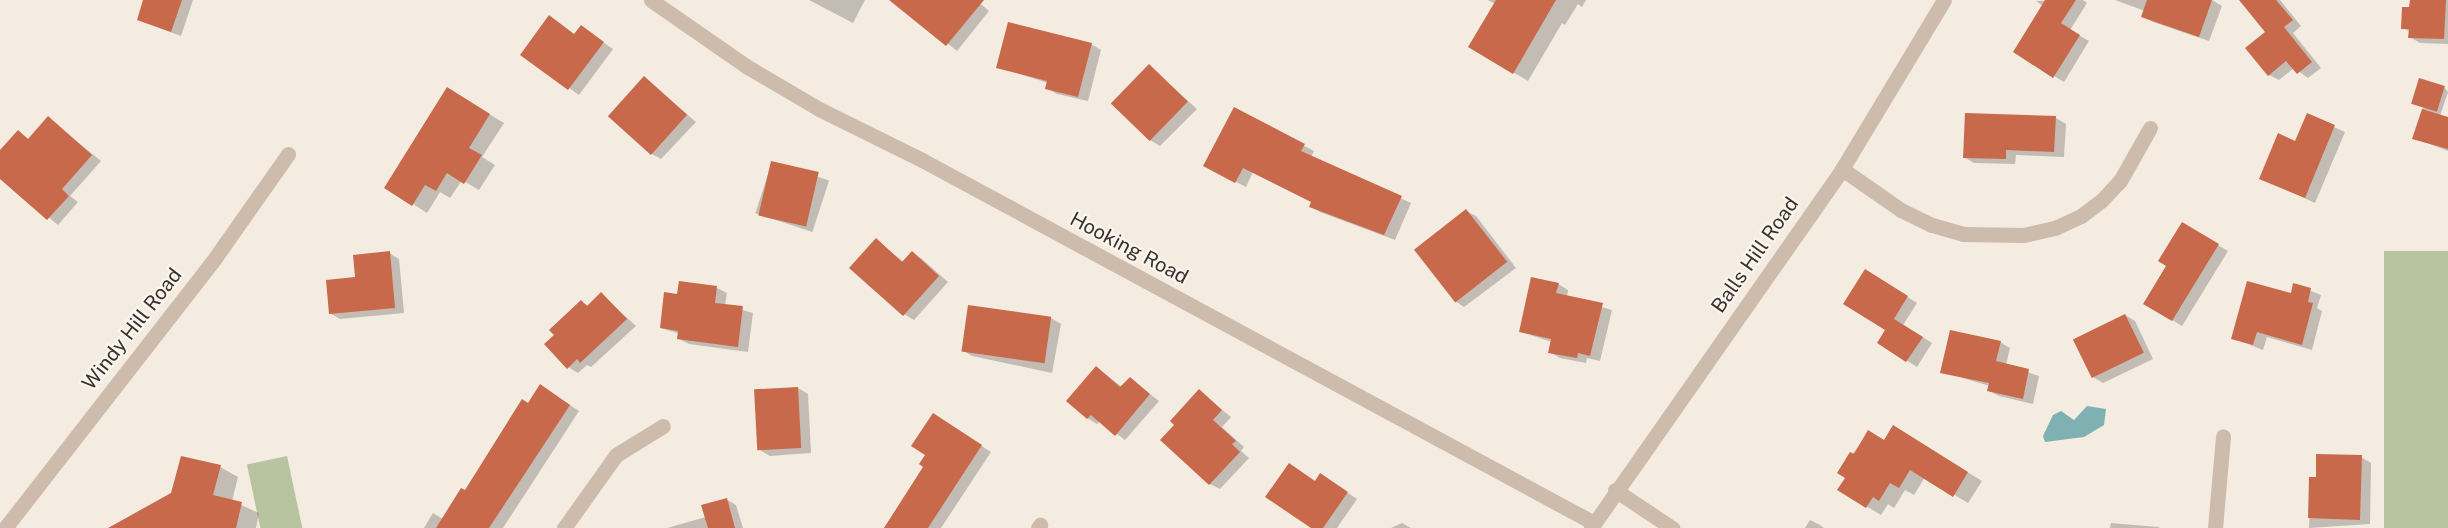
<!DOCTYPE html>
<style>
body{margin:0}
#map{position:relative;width:2448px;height:528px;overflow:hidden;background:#f4ebe1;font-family:"Public Sans",sans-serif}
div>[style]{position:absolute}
.green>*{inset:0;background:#b8c4a0;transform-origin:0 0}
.water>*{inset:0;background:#7fb0b2}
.shadow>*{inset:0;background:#0003;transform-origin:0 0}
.building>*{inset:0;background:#c8694b;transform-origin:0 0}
.minor>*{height:15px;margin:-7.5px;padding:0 7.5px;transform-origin:7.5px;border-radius:7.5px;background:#cdbbac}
span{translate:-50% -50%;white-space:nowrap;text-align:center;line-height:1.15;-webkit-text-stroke:4.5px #fbf5ee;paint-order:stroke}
.street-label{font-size:20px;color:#3b302b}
</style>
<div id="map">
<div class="green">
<i style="left:2448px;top:251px;width:277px;height:64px;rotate:90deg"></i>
<i style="left:287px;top:456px;width:74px;height:41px;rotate:78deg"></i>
</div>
<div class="water">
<i style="clip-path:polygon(2087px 406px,2106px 409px,2104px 425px,2084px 437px,2045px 442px,2043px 436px,2053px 415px,2061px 411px,2074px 420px)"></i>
</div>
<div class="shadow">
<i style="clip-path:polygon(144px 0,193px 0,181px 36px,138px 20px)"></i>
<i style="clip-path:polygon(809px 0,865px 0,853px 23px)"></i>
<i style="clip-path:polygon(901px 0,976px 0,989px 11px,957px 51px,897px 4px)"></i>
<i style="clip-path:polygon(1488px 0,1586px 0,1582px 7px,1578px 4px,1565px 25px,1562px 23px,1528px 81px,1470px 47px,1495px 4px)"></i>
<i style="clip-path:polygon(2083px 0,2087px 3px,2070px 30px,2089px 41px,2064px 82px,2054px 76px,2043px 6px,2036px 1px)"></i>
<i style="clip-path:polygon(2115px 0,2212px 0,2222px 6px,2209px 41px,2153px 22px,2143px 16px,2145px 11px)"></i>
<i style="clip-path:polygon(2256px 0,2280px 0,2301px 26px,2293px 33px,2321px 68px,2308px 78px,2294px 68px,2279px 80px,2269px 75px,2267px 32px)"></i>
<i style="clip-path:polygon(2411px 0,2448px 0,2448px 44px,2420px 43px,2410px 37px,2410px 32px,2403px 28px)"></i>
<i style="clip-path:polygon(559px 23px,575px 35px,581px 27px,613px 49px,579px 95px,522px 54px)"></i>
<i style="clip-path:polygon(1091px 44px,1101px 50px,1088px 101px,1057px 94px,1047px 88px,1048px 83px,998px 67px)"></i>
<i style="clip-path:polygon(1149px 66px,1197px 109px,1160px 146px,1150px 140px)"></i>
<i style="clip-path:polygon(645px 78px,696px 122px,661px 159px,652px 154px)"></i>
<i style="clip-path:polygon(2444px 87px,2448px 92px,2440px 116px,2448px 118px,2448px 151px,2414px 138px,2423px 108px)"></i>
<i style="clip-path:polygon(462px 98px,504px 123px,482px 157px,495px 165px,479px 190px,462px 180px,450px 198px,440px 192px,427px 213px,413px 204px)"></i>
<i style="clip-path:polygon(1234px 109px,1314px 151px,1311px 157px,1411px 203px,1395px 240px,1320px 212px,1311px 206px,1313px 202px,1253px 172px,1246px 187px,1215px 171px)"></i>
<i style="clip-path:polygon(2307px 115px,2345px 132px,2315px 203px,2261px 178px,2296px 143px)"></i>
<i style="clip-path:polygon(48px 118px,101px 161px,70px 196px,78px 202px,58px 225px,0 177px,0 153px,18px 132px,30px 140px)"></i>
<i style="clip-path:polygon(2056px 118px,2066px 124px,2064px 157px,2016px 155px,2015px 164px,1974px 163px,1964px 157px)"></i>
<i style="left:772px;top:162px;width:60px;height:54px;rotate:18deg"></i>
<i style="clip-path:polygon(1466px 211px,1476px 216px,1516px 268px,1464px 307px,1455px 301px)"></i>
<i style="clip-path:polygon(2182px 224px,2228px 251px,2182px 326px,2145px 303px,2168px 265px)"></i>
<i style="clip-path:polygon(876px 240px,904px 262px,912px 253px,922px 259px,948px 282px,914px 320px,904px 314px)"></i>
<i style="clip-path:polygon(389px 253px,399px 259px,404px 313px,340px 319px,330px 313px,357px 279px)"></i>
<i style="clip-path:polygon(1875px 277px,1917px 303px,1903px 325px,1932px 343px,1917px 367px,1879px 343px,1887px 330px)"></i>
<i style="clip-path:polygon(1558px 284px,1568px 290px,1567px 297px,1612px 310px,1600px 361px,1587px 358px,1586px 363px,1560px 358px,1550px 352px,1552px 342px,1521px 332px)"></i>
<i style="clip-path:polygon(2295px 285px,2321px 295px,2317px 308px,2322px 311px,2312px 350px,2267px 337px,2263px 350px,2233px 338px,2292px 294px)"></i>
<i style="clip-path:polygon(717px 288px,727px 293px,725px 305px,753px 313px,748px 352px,689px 344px,679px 339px,680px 334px,661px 328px,679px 296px)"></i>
<i style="clip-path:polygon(601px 294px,636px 326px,591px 367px,587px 365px,578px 373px,568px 367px,556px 335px,581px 302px,589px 306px)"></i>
<i style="clip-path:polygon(970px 307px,1051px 318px,1061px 324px,1052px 373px,972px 356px,962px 350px)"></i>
<i style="clip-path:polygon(2125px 315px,2135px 321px,2153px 359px,2103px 383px,2093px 377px)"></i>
<i style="clip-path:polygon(2000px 342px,2010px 348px,2006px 365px,2039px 376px,2033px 404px,1999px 396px,1989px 391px,1990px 386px,1942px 372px)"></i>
<i style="clip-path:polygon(1097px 368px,1122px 387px,1130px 379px,1159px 401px,1125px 440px,1100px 421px,1097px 424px,1087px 418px)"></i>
<i style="clip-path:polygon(798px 388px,808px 394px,811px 453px,770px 456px,760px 450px)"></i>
<i style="clip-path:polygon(1199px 391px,1231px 417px,1222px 427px,1244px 447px,1241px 451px,1249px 458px,1220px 489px,1210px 484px,1176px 425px)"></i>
<i style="clip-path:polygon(550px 392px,579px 411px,503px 528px,424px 528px,433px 513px,443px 519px)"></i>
<i style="clip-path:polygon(943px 421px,991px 452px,941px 528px,884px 528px,925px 466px)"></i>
<i style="clip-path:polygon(1869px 432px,1884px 441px,1907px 435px,1982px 481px,1968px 503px,1925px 477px,1914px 495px,1905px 490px,1894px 508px,1888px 504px,1881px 515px,1839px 490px,1847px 477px,1839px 472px)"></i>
<i style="clip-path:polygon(2361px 457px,2371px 463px,2370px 524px,2309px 528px,2311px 479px,2317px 479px)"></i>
<i style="clip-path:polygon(220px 467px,238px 477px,232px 501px,259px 513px,256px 528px,112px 528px)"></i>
<i style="clip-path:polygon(1330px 481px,1357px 499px,1337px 528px,1313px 528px,1316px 482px)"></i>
<i style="clip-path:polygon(726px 499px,736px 505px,743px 528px,667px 528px,706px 517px)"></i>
<i style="clip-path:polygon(1810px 520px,1820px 525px,1824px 528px,1805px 528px)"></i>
<i style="clip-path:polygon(1402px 523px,1411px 528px,1391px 528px)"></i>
<i style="clip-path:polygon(2111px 523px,2158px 527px,2160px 528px,2110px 528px)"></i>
</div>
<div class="building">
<i style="clip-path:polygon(143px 0,182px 0,171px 32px,137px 20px)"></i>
<i style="clip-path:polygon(889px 0,984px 0,946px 46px)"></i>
<i style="clip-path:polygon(1496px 0,1556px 0,1513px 74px,1468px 47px)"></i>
<i style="clip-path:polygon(2045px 0,2076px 0,2061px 23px,2080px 35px,2053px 78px,2013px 52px)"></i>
<i style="clip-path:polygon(2147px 0,2212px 0,2199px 37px,2141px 17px)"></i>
<i style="clip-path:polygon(2239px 0,2276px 0,2293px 20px,2284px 27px,2312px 62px,2297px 74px,2286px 61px,2268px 76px,2245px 48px,2265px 32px)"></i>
<i style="clip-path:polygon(2410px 0,2446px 0,2444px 39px,2408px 38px,2409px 29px,2401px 29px,2402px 7px,2409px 7px)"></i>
<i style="clip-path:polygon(549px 15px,574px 34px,581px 25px,604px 42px,568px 90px,520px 55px)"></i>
<i style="clip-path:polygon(1008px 22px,1092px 43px,1078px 97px,1045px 89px,1047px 81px,996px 68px)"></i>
<i style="left:1149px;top:64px;width:54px;height:55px;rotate:44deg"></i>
<i style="left:644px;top:76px;width:58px;height:54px;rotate:42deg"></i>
<i style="left:2419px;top:78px;width:27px;height:27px;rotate:17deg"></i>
<i style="clip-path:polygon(447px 87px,490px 114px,469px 148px,482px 155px,464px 184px,447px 173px,436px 191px,425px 185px,412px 206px,384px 188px)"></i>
<i style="clip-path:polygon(1234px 107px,1305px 144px,1301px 151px,1402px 196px,1384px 235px,1309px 207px,1311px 202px,1243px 168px,1235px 183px,1203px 166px)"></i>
<i style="clip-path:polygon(2422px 109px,2448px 117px,2448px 149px,2412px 139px)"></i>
<i style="clip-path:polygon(1965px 113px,2056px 116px,2054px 152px,2006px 150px,2006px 159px,1963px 158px)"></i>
<i style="clip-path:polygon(2307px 113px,2335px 125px,2305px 198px,2259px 179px,2278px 133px,2295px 141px)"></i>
<i style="clip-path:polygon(48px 116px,92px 155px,62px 189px,69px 196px,47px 220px,0 179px,0 150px,18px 130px,28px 139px)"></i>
<i style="left:771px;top:161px;width:49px;height:56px;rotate:13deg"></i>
<i style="left:1466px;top:209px;width:67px;height:66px;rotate:52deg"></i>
<i style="clip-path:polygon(2182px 222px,2219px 244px,2172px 321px,2143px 304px,2166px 266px,2158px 261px)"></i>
<i style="clip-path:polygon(876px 238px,902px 262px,912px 251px,939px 276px,903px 316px,849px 268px)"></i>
<i style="clip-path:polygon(390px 251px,395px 308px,329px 314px,326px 280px,355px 277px,353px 255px)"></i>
<i style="clip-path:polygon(1865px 269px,1908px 296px,1894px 319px,1923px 337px,1906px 362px,1877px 343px,1885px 330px,1843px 304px)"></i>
<i style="clip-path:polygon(1531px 277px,1559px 283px,1556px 293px,1603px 303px,1590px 356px,1578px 353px,1577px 358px,1548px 353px,1551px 339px,1519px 332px)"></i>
<i style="clip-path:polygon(679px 281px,717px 286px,715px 303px,743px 306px,738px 347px,677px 339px,678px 331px,660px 328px,664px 292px,677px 294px)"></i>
<i style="clip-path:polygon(2247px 281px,2291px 293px,2293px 283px,2311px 288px,2308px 302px,2313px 303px,2302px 345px,2257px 332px,2253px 345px,2231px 339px)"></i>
<i style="clip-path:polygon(601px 292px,627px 319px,580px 363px,577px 359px,567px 369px,544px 344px,554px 335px,549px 330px,581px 300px,587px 306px)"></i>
<i style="left:968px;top:305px;width:84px;height:47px;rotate:8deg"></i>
<i style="left:2125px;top:314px;width:43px;height:58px;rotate:64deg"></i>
<i style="clip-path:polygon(1950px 330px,2001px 341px,1996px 361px,2029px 369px,2023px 399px,1987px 391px,1989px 383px,1940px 373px)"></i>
<i style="clip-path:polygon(1096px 366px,1120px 387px,1130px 377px,1150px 394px,1115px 436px,1091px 415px,1087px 419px,1066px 401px)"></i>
<i style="clip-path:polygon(540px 384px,570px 405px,489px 528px,436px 528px,461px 488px,465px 490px,522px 399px,528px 403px)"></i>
<i style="left:798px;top:387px;width:61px;height:44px;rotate:87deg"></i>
<i style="clip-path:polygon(1199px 389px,1222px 410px,1213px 420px,1236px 441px,1232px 444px,1240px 452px,1209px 485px,1160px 440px,1174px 425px,1170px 421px)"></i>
<i style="clip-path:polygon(933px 413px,982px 445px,928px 528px,884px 528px,923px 467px,919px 464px,925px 455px,911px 446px)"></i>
<i style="clip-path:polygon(1893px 425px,1968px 472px,1953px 497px,1910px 470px,1899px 488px,1890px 483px,1879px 501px,1873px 497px,1866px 508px,1837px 490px,1845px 478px,1837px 473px,1850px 452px,1854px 454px,1868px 430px,1884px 440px)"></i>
<i style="clip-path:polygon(2316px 454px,2362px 455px,2360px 520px,2308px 518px,2309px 477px,2316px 477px)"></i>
<i style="clip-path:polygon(181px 456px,221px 465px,213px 495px,242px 502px,236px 528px,108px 528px,171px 493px)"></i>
<i style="clip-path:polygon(1289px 463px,1315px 481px,1320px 473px,1348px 492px,1323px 528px,1311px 528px,1265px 497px)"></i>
<i style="clip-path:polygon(727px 498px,735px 528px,708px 528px,701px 505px)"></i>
</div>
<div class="minor">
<i style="left:651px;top:0;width:116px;rotate:34.8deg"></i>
<i style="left:746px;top:66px;width:85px;rotate:30.5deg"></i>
<i style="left:819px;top:109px;width:115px;rotate:26.3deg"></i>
<i style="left:922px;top:160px;width:764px;rotate:28.38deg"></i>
<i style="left:1842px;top:169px;width:72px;rotate:34.8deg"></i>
<i style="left:1901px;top:210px;width:34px;rotate:26deg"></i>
<i style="left:1932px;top:225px;width:32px;rotate:16deg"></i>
<i style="left:1963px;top:234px;width:61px;rotate:0.9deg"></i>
<i style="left:2024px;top:235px;width:32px;rotate:-13deg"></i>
<i style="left:2055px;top:228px;width:29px;rotate:-25deg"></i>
<i style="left:2081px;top:216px;width:26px;rotate:-37deg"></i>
<i style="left:2102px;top:200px;width:26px;rotate:-47deg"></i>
<i style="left:2120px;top:181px;width:61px;rotate:-60.5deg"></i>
<i style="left:1615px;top:490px;width:69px;rotate:33.7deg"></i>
<i style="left:5px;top:528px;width:342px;rotate:-52.1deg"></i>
<i style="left:215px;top:258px;width:127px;rotate:-54.9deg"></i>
<i style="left:564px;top:528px;width:90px;rotate:-54.5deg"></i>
<i style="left:616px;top:455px;width:55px;rotate:-31.7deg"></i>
<i style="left:1038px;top:528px;width:4px;rotate:-56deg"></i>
<i style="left:1591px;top:528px;width:438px;rotate:-55deg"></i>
<i style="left:1842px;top:169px;width:197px;rotate:-58.9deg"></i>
<i style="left:2215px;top:528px;width:92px;rotate:-85deg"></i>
</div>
<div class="street-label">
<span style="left:1129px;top:248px;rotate:28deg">Hooking Road</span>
<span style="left:1755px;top:255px;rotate:-55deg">Balls Hill Road</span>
<span style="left:132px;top:329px;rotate:-52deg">Windy Hill Road</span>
</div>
</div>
